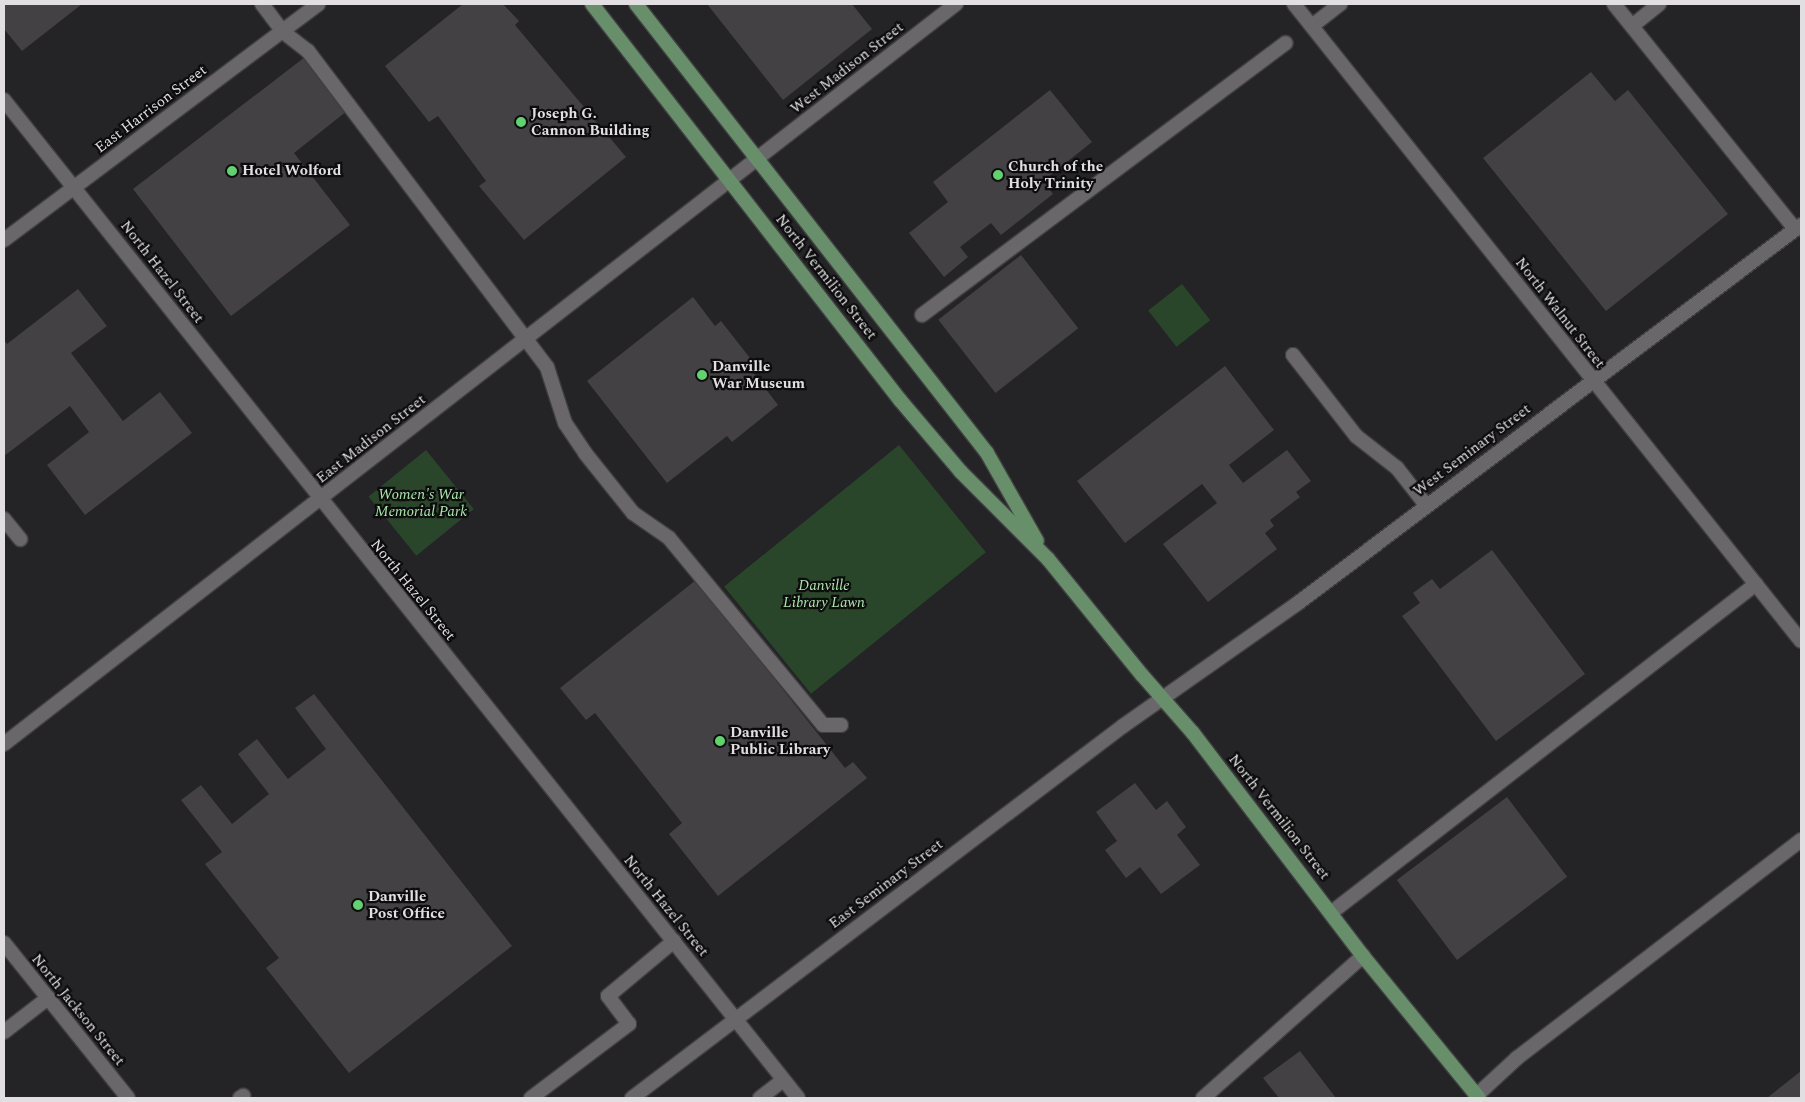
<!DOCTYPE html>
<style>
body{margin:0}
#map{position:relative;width:1805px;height:1102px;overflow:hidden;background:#242325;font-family:Spectral,serif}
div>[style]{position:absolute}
.green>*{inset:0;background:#29462b;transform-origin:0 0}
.building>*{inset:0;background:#434144;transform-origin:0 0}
.roads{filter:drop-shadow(1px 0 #403f41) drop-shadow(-1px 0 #403f41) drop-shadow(0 1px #403f41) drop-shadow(0 -1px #403f41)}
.service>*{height:14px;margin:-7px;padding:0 7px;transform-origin:7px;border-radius:7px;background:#69676a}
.minor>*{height:14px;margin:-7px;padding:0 7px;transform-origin:7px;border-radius:7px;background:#69676a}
.primary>*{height:14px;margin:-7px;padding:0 7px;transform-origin:7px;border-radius:7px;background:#668f6a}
.dots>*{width:14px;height:14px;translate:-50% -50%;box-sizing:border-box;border:2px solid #0d0c0d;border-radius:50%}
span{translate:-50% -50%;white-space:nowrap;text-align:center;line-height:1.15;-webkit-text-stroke:4.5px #0d0c0d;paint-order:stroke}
.street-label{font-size:15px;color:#e1dfe1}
.poi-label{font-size:15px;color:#e1dfe1;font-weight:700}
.left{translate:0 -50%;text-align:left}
.park-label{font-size:15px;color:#a7e8ab;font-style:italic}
.frame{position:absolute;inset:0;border:5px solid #e1dfe1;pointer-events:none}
</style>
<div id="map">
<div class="green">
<i style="left:1182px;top:284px;width:46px;height:43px;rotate:52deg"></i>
<i style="left:899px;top:445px;width:138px;height:225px;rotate:51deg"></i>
<i style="left:426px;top:450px;width:76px;height:74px;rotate:51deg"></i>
</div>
<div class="building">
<i style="clip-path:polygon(4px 4px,82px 4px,22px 51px,4px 29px)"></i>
<i style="clip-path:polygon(463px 4px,503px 4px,519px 21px,515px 25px,626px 157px,524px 240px,479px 186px,486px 181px,438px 116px,429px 122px,385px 66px)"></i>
<i style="clip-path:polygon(707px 4px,852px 4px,872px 29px,783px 100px)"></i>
<i style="clip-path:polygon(305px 57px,347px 111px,294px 153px,350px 225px,231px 316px,133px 189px)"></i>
<i style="clip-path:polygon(1591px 72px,1615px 101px,1628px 90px,1728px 214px,1606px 311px,1483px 158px)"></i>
<i style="clip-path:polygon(1050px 90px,1092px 142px,1043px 181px,1053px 194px,1001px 235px,991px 223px,960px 247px,968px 257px,944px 277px,909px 233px,948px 202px,933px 182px)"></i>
<i style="left:1021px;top:255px;width:93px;height:105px;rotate:52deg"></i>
<i style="clip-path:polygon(78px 289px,107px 326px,71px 353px,123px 421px,160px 392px,192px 433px,85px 515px,47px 465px,89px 432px,70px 406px,4px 456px,4px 340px,7px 344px)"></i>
<i style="clip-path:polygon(693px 297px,715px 326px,721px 321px,757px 367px,752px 371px,778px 405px,732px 442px,727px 436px,667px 483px,587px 381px)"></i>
<i style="clip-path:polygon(1225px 366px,1274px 430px,1229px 465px,1243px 483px,1287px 450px,1311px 481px,1296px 492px,1300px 497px,1270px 520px,1274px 526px,1265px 533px,1277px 549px,1208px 602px,1163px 544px,1217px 503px,1202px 484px,1125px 543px,1077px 481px)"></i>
<i style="clip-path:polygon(1492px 550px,1585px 674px,1496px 741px,1402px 616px,1420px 603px,1413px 593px,1432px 579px,1440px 589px)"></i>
<i style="clip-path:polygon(696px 580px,845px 768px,853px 762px,867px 778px,718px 896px,669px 834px,682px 823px,595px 713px,586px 720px,560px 688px)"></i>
<i style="clip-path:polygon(314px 694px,512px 946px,349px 1073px,266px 968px,279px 958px,205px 864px,222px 852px,181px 800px,201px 785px,232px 824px,269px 794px,238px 754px,257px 739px,288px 779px,326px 749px,295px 708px)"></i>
<i style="clip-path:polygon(1135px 783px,1156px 810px,1167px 801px,1186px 827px,1177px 835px,1200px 865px,1161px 894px,1140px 867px,1126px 878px,1105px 850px,1117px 841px,1096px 812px)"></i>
<i style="left:1507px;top:797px;width:100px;height:138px;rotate:53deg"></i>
<i style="clip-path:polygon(1300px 1051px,1336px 1098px,1279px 1098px,1263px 1078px)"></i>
<i style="clip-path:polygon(1801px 1071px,1801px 1098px,1767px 1098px)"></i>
</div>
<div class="roads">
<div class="service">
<i style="left:262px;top:4px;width:34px;rotate:53deg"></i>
<i style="left:282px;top:31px;width:33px;rotate:38deg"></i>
<i style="left:308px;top:51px;width:396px;rotate:52.9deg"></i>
<i style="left:547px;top:367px;width:59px;rotate:72.2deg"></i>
<i style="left:565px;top:423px;width:36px;rotate:56deg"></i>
<i style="left:585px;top:453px;width:77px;rotate:51.3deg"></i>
<i style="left:633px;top:513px;width:44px;rotate:34.8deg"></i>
<i style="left:669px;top:538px;width:242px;rotate:50.5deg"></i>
<i style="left:823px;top:725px;width:18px"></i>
<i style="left:1614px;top:4px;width:289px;rotate:51.2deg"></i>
<i style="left:1312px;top:26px;width:36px;rotate:-38deg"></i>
<i style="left:1632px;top:26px;width:35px;rotate:-39deg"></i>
<i style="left:922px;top:315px;width:454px;rotate:-36.8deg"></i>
<i style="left:1293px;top:355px;width:103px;rotate:52.1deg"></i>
<i style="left:1356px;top:436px;width:52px;rotate:38deg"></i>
<i style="left:1397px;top:468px;width:47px;rotate:51.9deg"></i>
<i style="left:4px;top:519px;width:26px;rotate:51deg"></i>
<i style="left:1332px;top:912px;width:536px;rotate:-37.72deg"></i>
<i style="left:4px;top:1032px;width:56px;rotate:-37.7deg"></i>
<i style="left:1477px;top:1095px;width:54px;rotate:-42.8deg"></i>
<i style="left:1517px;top:1058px;width:358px;rotate:-37.5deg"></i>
<i style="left:240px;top:1098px;width:4px;rotate:-34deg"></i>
<i style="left:531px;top:1098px;width:123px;rotate:-37.1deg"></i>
<i style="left:629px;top:1024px;width:35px;rotate:-127deg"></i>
<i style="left:608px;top:996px;width:86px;rotate:-39.8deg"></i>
<i style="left:760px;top:1098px;width:29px;rotate:-38deg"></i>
<i style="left:1203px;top:1098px;width:214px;rotate:-41.6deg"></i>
</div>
<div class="minor">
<i style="left:1294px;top:4px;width:814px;rotate:51.48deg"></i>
<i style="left:4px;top:100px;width:1275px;rotate:51.49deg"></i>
<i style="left:4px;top:240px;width:393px;rotate:-36.9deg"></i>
<i style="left:4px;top:744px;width:1206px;rotate:-37.86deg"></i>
<i style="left:4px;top:943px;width:198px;rotate:51.3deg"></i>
<i style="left:632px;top:1098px;width:616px;rotate:-37.15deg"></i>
<i style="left:1123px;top:726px;width:214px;rotate:-35.1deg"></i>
<i style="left:1298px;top:603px;width:629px;rotate:-36.92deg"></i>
</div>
<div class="primary">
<i style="left:592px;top:4px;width:502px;rotate:52.13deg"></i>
<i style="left:900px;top:400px;width:94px;rotate:49.7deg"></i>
<i style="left:961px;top:472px;width:123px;rotate:45deg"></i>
<i style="left:1048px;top:559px;width:149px;rotate:51deg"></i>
<i style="left:1142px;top:675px;width:77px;rotate:48.7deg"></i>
<i style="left:1193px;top:733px;width:280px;rotate:52.7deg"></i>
<i style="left:1363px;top:956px;width:183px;rotate:50.8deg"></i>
<i style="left:636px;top:4px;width:570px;rotate:51.98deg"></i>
<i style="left:987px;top:453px;width:101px;rotate:60.4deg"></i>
</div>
</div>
<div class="dots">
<i style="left:521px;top:122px;background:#5dd56d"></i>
<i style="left:232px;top:171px;background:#5dd56d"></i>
<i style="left:998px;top:175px;background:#5dd56d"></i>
<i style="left:702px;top:375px;background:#5dd56d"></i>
<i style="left:720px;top:741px;background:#5dd56d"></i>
<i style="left:358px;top:905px;background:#5dd56d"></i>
</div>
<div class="street-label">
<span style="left:847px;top:68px;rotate:-38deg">West Madison Street</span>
<span style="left:151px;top:109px;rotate:-37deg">East Harrison Street</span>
<span style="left:162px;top:272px;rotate:52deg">North Hazel Street</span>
<span style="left:826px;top:277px;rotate:52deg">North Vermilion Street</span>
<span style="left:1560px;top:313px;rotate:52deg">North Walnut Street</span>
<span style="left:371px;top:439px;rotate:-38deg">East Madison Street</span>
<span style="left:1472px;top:450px;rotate:-37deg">West Seminary Street</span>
<span style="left:413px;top:590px;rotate:51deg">North Hazel Street</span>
<span style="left:1279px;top:817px;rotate:52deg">North Vermilion Street</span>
<span style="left:886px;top:884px;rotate:-37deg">East Seminary Street</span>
<span style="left:666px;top:906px;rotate:51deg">North Hazel Street</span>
<span style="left:78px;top:1010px;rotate:51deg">North Jackson Street</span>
</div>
<div class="poi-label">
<span class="left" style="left:531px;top:122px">Joseph G.<br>Cannon Building</span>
<span class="left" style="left:1008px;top:175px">Church of the<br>Holy Trinity</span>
<span class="left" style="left:242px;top:171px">Hotel Wolford</span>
<span class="left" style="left:712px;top:375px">Danville<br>War Museum</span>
<span class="left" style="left:730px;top:741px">Danville<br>Public Library</span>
<span class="left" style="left:368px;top:905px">Danville<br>Post Office</span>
</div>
<div class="park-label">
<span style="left:421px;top:503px">Women's War<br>Memorial Park</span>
<span style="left:824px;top:594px">Danville<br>Library Lawn</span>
</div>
<div class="frame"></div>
</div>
